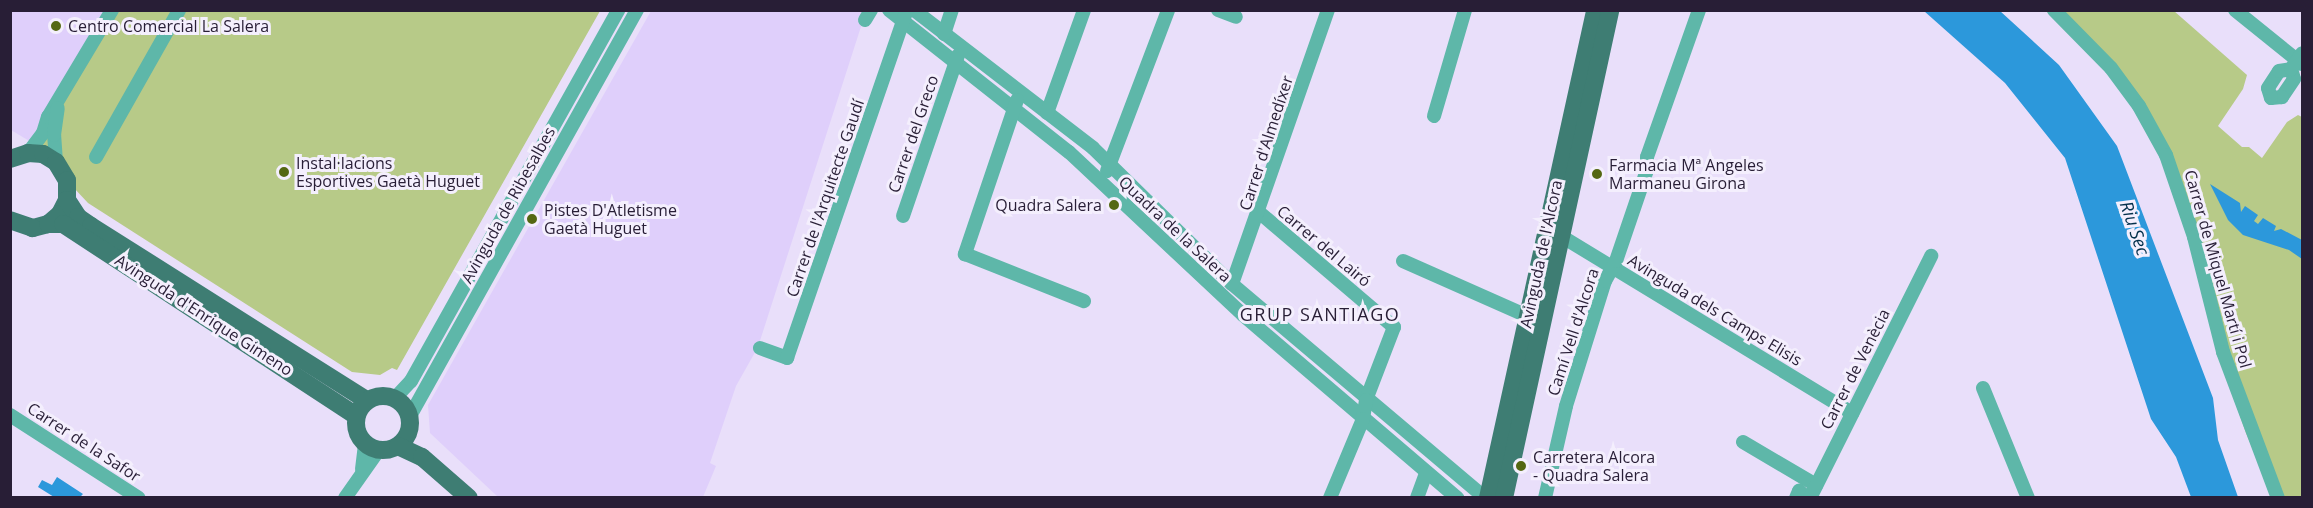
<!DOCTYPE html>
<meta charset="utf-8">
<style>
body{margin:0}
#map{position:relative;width:2313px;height:508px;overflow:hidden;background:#e9dffa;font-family:"Open Sans",sans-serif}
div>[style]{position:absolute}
.built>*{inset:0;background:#dfcffb}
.green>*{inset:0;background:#b7ca88}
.water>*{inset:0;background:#2c98db}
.minor>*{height:14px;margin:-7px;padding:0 7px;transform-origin:7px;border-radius:7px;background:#5eb7a9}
.major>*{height:18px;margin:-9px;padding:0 9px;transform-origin:9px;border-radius:9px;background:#3e7d73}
.major>.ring{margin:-9px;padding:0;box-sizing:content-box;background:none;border:18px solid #3e7d73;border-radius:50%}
.dots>*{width:16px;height:16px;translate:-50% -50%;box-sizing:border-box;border:3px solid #f4effd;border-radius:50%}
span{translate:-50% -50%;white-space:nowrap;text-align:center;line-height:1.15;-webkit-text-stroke:6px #f4effd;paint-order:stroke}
.poi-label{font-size:16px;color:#281e36}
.left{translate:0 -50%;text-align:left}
.right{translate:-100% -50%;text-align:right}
.street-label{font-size:16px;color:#281e36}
.water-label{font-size:18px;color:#04304c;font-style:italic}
.neighbourhood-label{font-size:18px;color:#281e36;letter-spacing:1.5px}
.frame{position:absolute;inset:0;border:12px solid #281e36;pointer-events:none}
</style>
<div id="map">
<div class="built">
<i style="clip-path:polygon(11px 11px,104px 11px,31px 142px,11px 130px)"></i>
<i style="clip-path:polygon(651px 11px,866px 11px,758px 347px,736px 386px,710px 463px,716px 466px,703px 497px,498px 497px,430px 433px,428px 405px)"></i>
</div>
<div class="green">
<i style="clip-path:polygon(104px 11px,600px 11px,397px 370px,392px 368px,380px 375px,352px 372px,88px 203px,31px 142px)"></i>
<i style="clip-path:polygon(2046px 11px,2174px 11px,2247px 75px,2243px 89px,2218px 126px,2242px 147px,2249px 147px,2262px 158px,2287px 122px,2298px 115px,2302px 117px,2302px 497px,2273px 497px,2246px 433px,2218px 354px,2178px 199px,2160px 156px,2135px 110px,2107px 71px)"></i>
</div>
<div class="water">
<i style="clip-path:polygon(1924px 11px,2000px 11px,2059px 65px,2117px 146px,2213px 398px,2218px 440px,2238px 497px,2191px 497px,2176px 457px,2151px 419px,2065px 158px,2005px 83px)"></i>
<i style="clip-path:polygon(2210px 184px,2240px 203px,2241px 212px,2245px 206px,2258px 215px,2254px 221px,2258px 224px,2263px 218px,2276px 226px,2274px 231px,2281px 229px,2302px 240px,2302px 259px,2289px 250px,2243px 235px,2228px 220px)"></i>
<i style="clip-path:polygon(57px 477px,83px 494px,80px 497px,54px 497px,38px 487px,42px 480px,52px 485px)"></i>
</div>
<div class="minor">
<i style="left:889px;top:10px;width:229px;rotate:38.3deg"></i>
<i style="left:1069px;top:152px;width:238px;rotate:43.1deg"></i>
<i style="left:1243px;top:315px;width:282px;rotate:40.5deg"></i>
<i style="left:914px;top:10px;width:226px;rotate:37.6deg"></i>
<i style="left:1093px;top:148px;width:194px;rotate:44.4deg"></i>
<i style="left:1232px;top:284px;width:331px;rotate:40.2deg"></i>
<i style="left:1218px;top:10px;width:19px;rotate:21deg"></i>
<i style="left:2054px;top:10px;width:81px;rotate:45.5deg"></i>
<i style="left:2111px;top:68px;width:47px;rotate:53.6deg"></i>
<i style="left:2139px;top:106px;width:56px;rotate:61.1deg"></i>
<i style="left:2166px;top:155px;width:87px;rotate:71.1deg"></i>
<i style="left:2194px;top:237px;width:119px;rotate:75.8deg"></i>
<i style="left:2223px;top:352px;width:156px;rotate:69.4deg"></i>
<i style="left:2235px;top:10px;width:86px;rotate:38.9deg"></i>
<i style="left:865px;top:20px;width:12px;rotate:-59deg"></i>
<i style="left:944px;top:34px;width:25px;rotate:-72deg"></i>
<i style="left:2291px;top:69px;width:10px;rotate:73deg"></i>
<i style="left:2294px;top:79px;width:22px;rotate:124deg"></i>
<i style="left:2282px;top:97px;width:11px;rotate:175deg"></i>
<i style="left:2271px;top:98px;width:10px;rotate:-107deg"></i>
<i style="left:2268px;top:88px;width:20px;rotate:-57deg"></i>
<i style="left:2279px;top:71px;width:12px;rotate:-9deg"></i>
<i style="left:2291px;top:69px;width:19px;rotate:-55deg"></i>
<i style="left:1017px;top:100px;width:163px;rotate:108.7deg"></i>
<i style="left:965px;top:254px;width:128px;rotate:21.6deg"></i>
<i style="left:1047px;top:113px;width:109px;rotate:-70.2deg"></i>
<i style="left:1434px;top:116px;width:110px;rotate:-73.7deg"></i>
<i style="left:28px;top:153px;width:25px;rotate:-53deg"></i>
<i style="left:43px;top:133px;width:17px;rotate:-73deg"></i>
<i style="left:48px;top:117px;width:125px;rotate:-59.1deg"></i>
<i style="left:96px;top:157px;width:169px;rotate:-60.5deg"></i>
<i style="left:56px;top:162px;width:27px;rotate:-94deg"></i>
<i style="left:54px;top:135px;width:27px;rotate:-82deg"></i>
<i style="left:1107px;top:171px;width:172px;rotate:-69.2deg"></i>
<i style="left:1260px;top:213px;width:176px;rotate:40.4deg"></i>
<i style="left:1394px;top:327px;width:78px;rotate:111deg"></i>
<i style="left:1366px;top:400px;width:19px;rotate:99deg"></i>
<i style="left:1363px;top:419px;width:86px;rotate:112.7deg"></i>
<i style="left:903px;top:216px;width:170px;rotate:-71.1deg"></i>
<i style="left:1561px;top:236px;width:341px;rotate:31.3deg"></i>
<i style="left:1403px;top:261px;width:136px;rotate:23.9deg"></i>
<i style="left:1232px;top:284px;width:290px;rotate:-70.7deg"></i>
<i style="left:760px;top:348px;width:29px;rotate:20deg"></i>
<i style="left:787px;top:358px;width:366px;rotate:-71deg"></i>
<i style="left:1983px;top:388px;width:119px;rotate:67.8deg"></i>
<i style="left:395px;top:398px;width:23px;rotate:-47deg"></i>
<i style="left:411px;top:381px;width:425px;rotate:-60.8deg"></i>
<i style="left:10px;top:415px;width:153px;rotate:32.8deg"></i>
<i style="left:410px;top:416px;width:465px;rotate:-60.8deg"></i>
<i style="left:1743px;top:442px;width:85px;rotate:30.5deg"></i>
<i style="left:362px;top:469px;width:25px;rotate:-83deg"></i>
<i style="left:345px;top:498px;width:57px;rotate:-54.9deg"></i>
<i style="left:1417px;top:498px;width:27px;rotate:-70deg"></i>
<i style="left:1545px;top:498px;width:94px;rotate:-77.1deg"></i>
<i style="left:1566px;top:406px;width:131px;rotate:-72.7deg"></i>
<i style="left:1605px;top:281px;width:23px;rotate:-61deg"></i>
<i style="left:1616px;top:261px;width:96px;rotate:-71.2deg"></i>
<i style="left:1647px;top:170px;width:13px;rotate:-90deg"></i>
<i style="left:1647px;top:157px;width:156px;rotate:-70.5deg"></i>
<i style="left:1796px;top:498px;width:8px;rotate:-67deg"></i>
<i style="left:1799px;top:491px;width:11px;rotate:38deg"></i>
<i style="left:1810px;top:498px;width:271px;rotate:-63.4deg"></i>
</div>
<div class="major">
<i style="left:10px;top:159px;width:19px;rotate:-18deg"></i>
<i style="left:28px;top:153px;width:15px;rotate:4deg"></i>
<i style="left:43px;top:154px;width:15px;rotate:32deg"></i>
<i style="left:56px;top:162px;width:21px;rotate:59deg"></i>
<i style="left:67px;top:180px;width:20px;rotate:90deg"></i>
<i style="left:67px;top:200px;width:16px;rotate:117deg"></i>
<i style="left:60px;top:214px;width:16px;rotate:140deg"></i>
<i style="left:48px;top:224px;width:16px;rotate:165deg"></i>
<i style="left:33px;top:228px;width:24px;rotate:-161deg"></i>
<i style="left:67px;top:200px;width:20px;rotate:57deg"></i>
<i style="left:78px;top:217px;width:16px;rotate:35deg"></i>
<i style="left:91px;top:226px;width:325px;rotate:32.3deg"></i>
<i style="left:48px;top:224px;width:15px"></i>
<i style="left:63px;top:224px;width:350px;rotate:33.2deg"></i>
<i class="ring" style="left:356px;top:396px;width:36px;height:36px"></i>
<i style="left:398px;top:446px;width:26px;rotate:25deg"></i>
<i style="left:422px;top:457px;width:62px;rotate:41.1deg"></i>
<i style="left:1488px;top:498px;width:500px;rotate:-77.6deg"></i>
<i style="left:1504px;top:498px;width:499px;rotate:-77.7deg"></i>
</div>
<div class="dots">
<i style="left:56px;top:26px;background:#546712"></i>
<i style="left:284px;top:172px;background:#546712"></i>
<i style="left:1597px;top:174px;background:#546712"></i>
<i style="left:1114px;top:205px;background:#546712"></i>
<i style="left:532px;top:219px;background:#546712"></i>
<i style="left:1521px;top:466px;background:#546712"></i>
</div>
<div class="poi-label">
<span class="left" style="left:68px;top:26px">Centro Comercial La Salera</span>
<span class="left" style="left:296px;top:172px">Instal·lacions<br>Esportives Gaetà Huguet</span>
<span class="left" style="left:1609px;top:174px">Farmacia Mª Angeles<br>Marmaneu Girona</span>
<span class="right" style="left:1102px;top:205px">Quadra Salera</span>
<span class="left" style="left:544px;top:219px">Pistes D'Atletisme<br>Gaetà Huguet</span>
<span class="left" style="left:1533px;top:466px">Carretera Alcora<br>- Quadra Salera</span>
</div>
<div class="street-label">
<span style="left:913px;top:134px;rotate:-71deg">Carrer del Greco</span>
<span style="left:1266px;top:143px;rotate:-72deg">Carrer d'Almedíxer</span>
<span style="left:825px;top:198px;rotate:-71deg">Carrer de l'Arquitecte Gaudí</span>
<span style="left:508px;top:205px;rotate:-61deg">Avinguda de Ribesalbes</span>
<span style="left:1175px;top:229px;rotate:43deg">Quadra de la Salera</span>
<span style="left:1324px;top:246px;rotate:40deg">Carrer del Lairó</span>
<span style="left:1541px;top:254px;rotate:-78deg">Avinguda de l'Alcora</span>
<span style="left:2218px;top:269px;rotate:74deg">Carrer de Miquel Martí i Pol</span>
<span style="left:1715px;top:310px;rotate:31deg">Avinguda dels Camps Elisis</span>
<span style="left:204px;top:315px;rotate:33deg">Avinguda d'Enrique Gimeno</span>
<span style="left:1573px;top:332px;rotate:-72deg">Camí Vell d'Alcora</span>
<span style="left:1855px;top:369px;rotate:-63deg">Carrer de Venècia</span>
<span style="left:84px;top:442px;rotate:33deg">Carrer de la Safor</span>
</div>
<div class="water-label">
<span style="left:2135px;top:228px;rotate:71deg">Riu Sec</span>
</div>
<div class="neighbourhood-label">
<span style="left:1320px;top:314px">GRUP SANTIAGO</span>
</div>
<div class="frame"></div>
</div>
